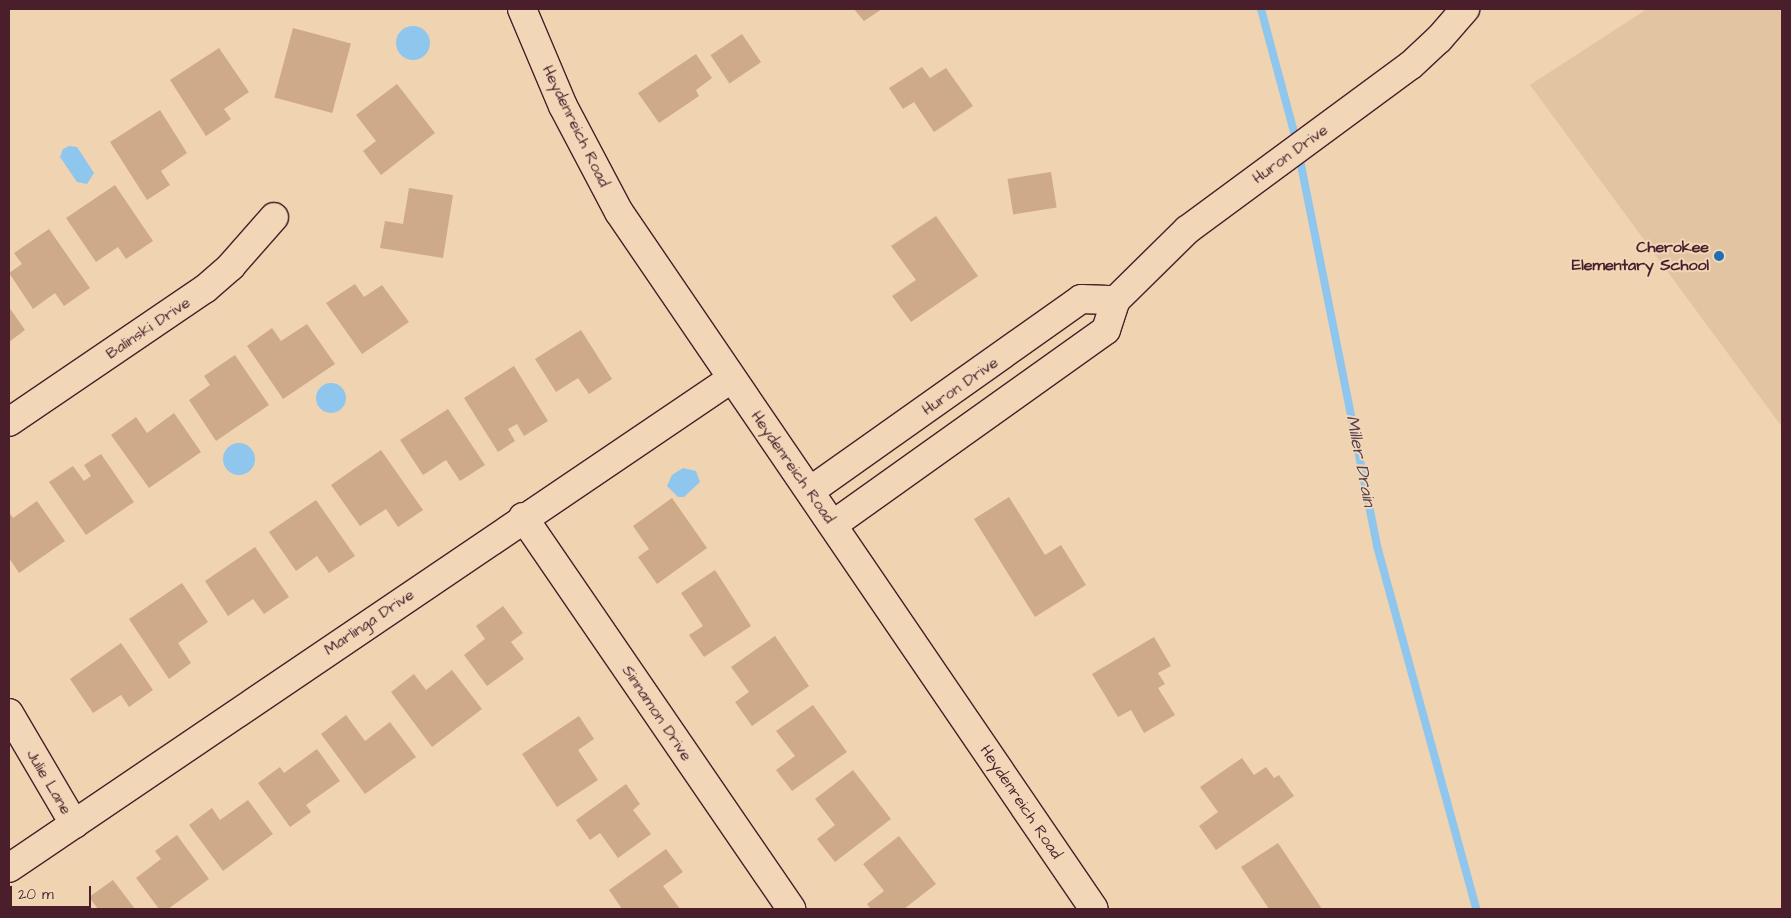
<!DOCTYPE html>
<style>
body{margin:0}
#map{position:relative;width:1791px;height:918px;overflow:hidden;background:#f0d3b0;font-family:"Architects Daughter",sans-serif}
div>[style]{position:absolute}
.built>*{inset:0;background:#e3c4a2}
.water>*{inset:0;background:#8ec6ed}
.round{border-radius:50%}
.stream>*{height:8px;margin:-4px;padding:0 4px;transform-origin:4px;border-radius:4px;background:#8ec6ed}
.building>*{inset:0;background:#cfaa88;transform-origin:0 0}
.roads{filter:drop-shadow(1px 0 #4a1f2b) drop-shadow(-1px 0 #4a1f2b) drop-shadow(0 1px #4a1f2b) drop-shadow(0 -1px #4a1f2b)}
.minor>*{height:28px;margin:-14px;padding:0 14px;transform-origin:14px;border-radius:14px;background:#f1d7b8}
.dots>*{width:14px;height:14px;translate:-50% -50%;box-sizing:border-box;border:2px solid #f1d7b8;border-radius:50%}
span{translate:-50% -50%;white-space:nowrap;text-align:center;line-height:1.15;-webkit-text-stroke:4px #f1d7b8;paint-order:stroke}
.street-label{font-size:16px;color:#4a1f2b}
.poi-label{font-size:16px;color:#4a1f2b;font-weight:700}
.right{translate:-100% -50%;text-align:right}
.water-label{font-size:18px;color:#584052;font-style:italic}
.frame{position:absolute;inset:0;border:10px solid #4a1f2b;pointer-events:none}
.scale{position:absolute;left:10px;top:886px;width:81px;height:22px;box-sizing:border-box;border:2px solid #4a1f2b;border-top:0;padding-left:6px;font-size:15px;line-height:18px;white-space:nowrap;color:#4a1f2b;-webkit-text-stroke:4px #f1d7b8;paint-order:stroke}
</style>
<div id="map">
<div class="built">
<i style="clip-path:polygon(1647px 9px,1782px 9px,1782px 427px,1530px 85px)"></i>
</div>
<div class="water">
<i class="round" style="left:396px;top:26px;width:34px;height:34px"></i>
<i style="clip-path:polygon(69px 146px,77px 147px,94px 173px,87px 184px,77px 182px,60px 157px,63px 149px)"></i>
<i class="round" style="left:316px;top:383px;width:30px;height:30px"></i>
<i class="round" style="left:223px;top:443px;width:32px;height:32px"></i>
<i style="clip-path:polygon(683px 468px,696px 471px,700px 482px,684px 497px,678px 497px,667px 486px,672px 475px)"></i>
</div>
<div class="stream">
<i style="left:1261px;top:9px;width:139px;rotate:75deg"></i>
<i style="left:1299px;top:155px;width:399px;rotate:78.7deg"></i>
<i style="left:1377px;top:546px;width:376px;rotate:74.7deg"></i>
</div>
<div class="building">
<i style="clip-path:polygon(854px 9px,882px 9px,864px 21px)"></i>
<i style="left:293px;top:28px;width:60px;height:72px;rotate:15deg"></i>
<i style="left:742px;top:34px;width:34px;height:38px;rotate:56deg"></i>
<i style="clip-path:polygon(219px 48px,249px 92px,224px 109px,231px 119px,206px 136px,170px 80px)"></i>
<i style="clip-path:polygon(696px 54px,712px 78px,696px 90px,699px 96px,659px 123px,638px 93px)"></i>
<i style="clip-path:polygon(922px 67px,930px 78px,946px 68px,973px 106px,934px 132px,914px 102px,903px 109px,889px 88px)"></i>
<i style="clip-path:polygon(397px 84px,435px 133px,381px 175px,363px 151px,376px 141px,356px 115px)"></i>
<i style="clip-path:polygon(160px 110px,187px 153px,161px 171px,170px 185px,147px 200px,110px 142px)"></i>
<i style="left:1051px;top:172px;width:36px;height:44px;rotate:81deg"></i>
<i style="clip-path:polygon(115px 185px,153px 241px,126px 259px,118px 247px,96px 262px,66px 218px)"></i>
<i style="clip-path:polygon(409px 188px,453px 195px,443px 258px,380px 248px,385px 221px,403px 224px)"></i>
<i style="clip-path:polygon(936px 216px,978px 276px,911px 322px,892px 296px,916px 280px,891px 246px)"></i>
<i style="clip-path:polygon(49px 229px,90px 288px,64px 306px,55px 293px,33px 309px,9px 273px,22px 264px,14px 253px)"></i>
<i style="clip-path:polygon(355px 284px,364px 297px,382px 285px,409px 322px,362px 354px,326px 303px)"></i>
<i style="clip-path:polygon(9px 307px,25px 330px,9px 342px)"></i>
<i style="clip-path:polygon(307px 324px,335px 364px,283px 399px,247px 346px,272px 328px,281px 341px)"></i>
<i style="clip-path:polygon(581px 330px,612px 379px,589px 394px,578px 378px,556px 392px,535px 359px)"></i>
<i style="clip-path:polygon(235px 355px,269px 405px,216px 441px,189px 400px,210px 385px,204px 376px)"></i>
<i style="clip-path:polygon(514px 366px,548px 421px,524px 436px,517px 424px,508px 429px,515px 441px,498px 452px,464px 398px)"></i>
<i style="clip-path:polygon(448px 409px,485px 465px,460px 481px,446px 460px,423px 475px,400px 440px)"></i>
<i style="clip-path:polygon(174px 413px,201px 452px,149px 488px,111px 435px,136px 417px,147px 433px)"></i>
<i style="clip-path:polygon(381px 450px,423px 510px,398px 527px,386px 509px,360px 526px,331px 485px)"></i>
<i style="clip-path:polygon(101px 454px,134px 502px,86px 535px,49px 482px,73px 466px,84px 481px,91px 476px,84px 465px)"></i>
<i style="clip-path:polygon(1009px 497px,1045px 555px,1061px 545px,1086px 585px,1035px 617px,974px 519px)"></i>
<i style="clip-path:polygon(672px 498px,707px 548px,657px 584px,638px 557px,649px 549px,633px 526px)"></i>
<i style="clip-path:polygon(316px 500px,355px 556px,329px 573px,317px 556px,296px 571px,269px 532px)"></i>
<i style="clip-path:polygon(37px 501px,65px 541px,19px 573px,9px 558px,9px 512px,13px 518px)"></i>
<i style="clip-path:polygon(255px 547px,289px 597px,264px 614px,253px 599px,228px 616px,205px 581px)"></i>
<i style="clip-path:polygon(715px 570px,751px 626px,704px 657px,689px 635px,703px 626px,681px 593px)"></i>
<i style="clip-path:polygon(182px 583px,208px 622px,178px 643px,191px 663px,169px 679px,129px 619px)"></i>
<i style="clip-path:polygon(503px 606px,523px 633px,511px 642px,524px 659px,487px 686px,464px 655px,485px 639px,476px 626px)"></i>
<i style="clip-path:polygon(775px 636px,809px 686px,752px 726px,735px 702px,749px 692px,731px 667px)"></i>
<i style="clip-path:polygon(1154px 637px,1171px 666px,1158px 673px,1165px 684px,1158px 688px,1175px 715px,1144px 733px,1131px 710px,1118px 717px,1092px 674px)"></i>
<i style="clip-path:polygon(121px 643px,153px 690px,129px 707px,121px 695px,93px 713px,70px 679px)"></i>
<i style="clip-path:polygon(452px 670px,482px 709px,432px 747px,391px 692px,414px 674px,426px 690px)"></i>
<i style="clip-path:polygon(813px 705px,847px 752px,792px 791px,776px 770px,795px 756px,776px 731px)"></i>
<i style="clip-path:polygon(346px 715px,365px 741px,390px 722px,416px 757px,365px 794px,321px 734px)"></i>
<i style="clip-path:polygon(579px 716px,594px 739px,578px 750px,598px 780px,557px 807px,522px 754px)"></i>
<i style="clip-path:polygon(317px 749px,340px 781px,306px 805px,311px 812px,290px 827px,258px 783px,280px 767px,284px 773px)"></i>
<i style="clip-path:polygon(1242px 758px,1254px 775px,1266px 767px,1274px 778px,1279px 775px,1294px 796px,1216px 850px,1199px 826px,1218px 812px,1200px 787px)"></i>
<i style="clip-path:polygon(853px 770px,891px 819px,835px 862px,817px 839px,835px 825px,815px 799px)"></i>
<i style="clip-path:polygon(626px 784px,640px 804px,633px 810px,651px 834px,618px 858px,600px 833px,590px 840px,576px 820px)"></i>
<i style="clip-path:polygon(248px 800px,273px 834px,223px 871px,189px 825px,212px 808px,220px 820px)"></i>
<i style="clip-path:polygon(177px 835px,209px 879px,168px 909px,159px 909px,136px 878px,161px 859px,155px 851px)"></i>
<i style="clip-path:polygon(899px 836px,936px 884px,904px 909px,871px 909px,867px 904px,884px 891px,863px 864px)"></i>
<i style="clip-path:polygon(1278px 843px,1322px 909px,1269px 909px,1241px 867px)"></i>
<i style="clip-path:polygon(666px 849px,683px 872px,663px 886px,680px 909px,622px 909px,609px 890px)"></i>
<i style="clip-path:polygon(113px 880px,135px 909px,98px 909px,89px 897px)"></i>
</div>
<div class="roads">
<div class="minor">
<i style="left:522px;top:9px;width:105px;rotate:67.1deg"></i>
<i style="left:563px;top:106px;width:120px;rotate:62.2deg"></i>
<i style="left:619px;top:212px;width:843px;rotate:55.73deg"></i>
<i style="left:9px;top:422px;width:237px;rotate:-34.2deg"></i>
<i style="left:205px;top:289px;width:35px;rotate:-41deg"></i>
<i style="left:231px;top:266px;width:65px;rotate:-48.7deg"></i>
<i style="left:810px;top:491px;width:332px;rotate:-35.3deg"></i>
<i style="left:1081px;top:299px;width:35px;rotate:2deg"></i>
<i style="left:523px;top:517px;width:475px;rotate:55.6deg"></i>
<i style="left:834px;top:524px;width:334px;rotate:-35.5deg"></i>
<i style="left:1106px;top:330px;width:32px;rotate:-72deg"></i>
<i style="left:1116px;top:300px;width:100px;rotate:-44.6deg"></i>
<i style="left:1187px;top:230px;width:278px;rotate:-36.4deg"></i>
<i style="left:1411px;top:65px;width:38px;rotate:-43deg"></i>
<i style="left:1439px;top:39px;width:40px;rotate:-49deg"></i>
<i style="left:9px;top:713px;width:129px;rotate:59.6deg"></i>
<i style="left:9px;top:868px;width:872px;rotate:-34.11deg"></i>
</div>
</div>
<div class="dots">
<i style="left:1719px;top:256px;background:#1f6fb2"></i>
</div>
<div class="street-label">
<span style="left:576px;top:126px;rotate:64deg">Heydenreich Road</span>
<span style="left:1290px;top:154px;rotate:-36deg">Huron Drive</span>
<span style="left:148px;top:328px;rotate:-34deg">Balinski Drive</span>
<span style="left:960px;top:386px;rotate:-35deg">Huron Drive</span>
<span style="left:793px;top:467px;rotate:55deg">Heydenreich Road</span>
<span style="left:369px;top:622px;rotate:-34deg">Marlinga Drive</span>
<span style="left:657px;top:713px;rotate:56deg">Sinnamon Drive</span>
<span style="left:49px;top:782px;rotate:59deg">Julie Lane</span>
<span style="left:1021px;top:802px;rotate:56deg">Heydenreich Road</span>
</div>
<div class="poi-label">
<span class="right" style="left:1709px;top:256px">Cherokee<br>Elementary School</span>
</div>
<div class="water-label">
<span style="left:1360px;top:461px;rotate:79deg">Miller Drain</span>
</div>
<div class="frame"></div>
<div class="scale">20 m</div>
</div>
